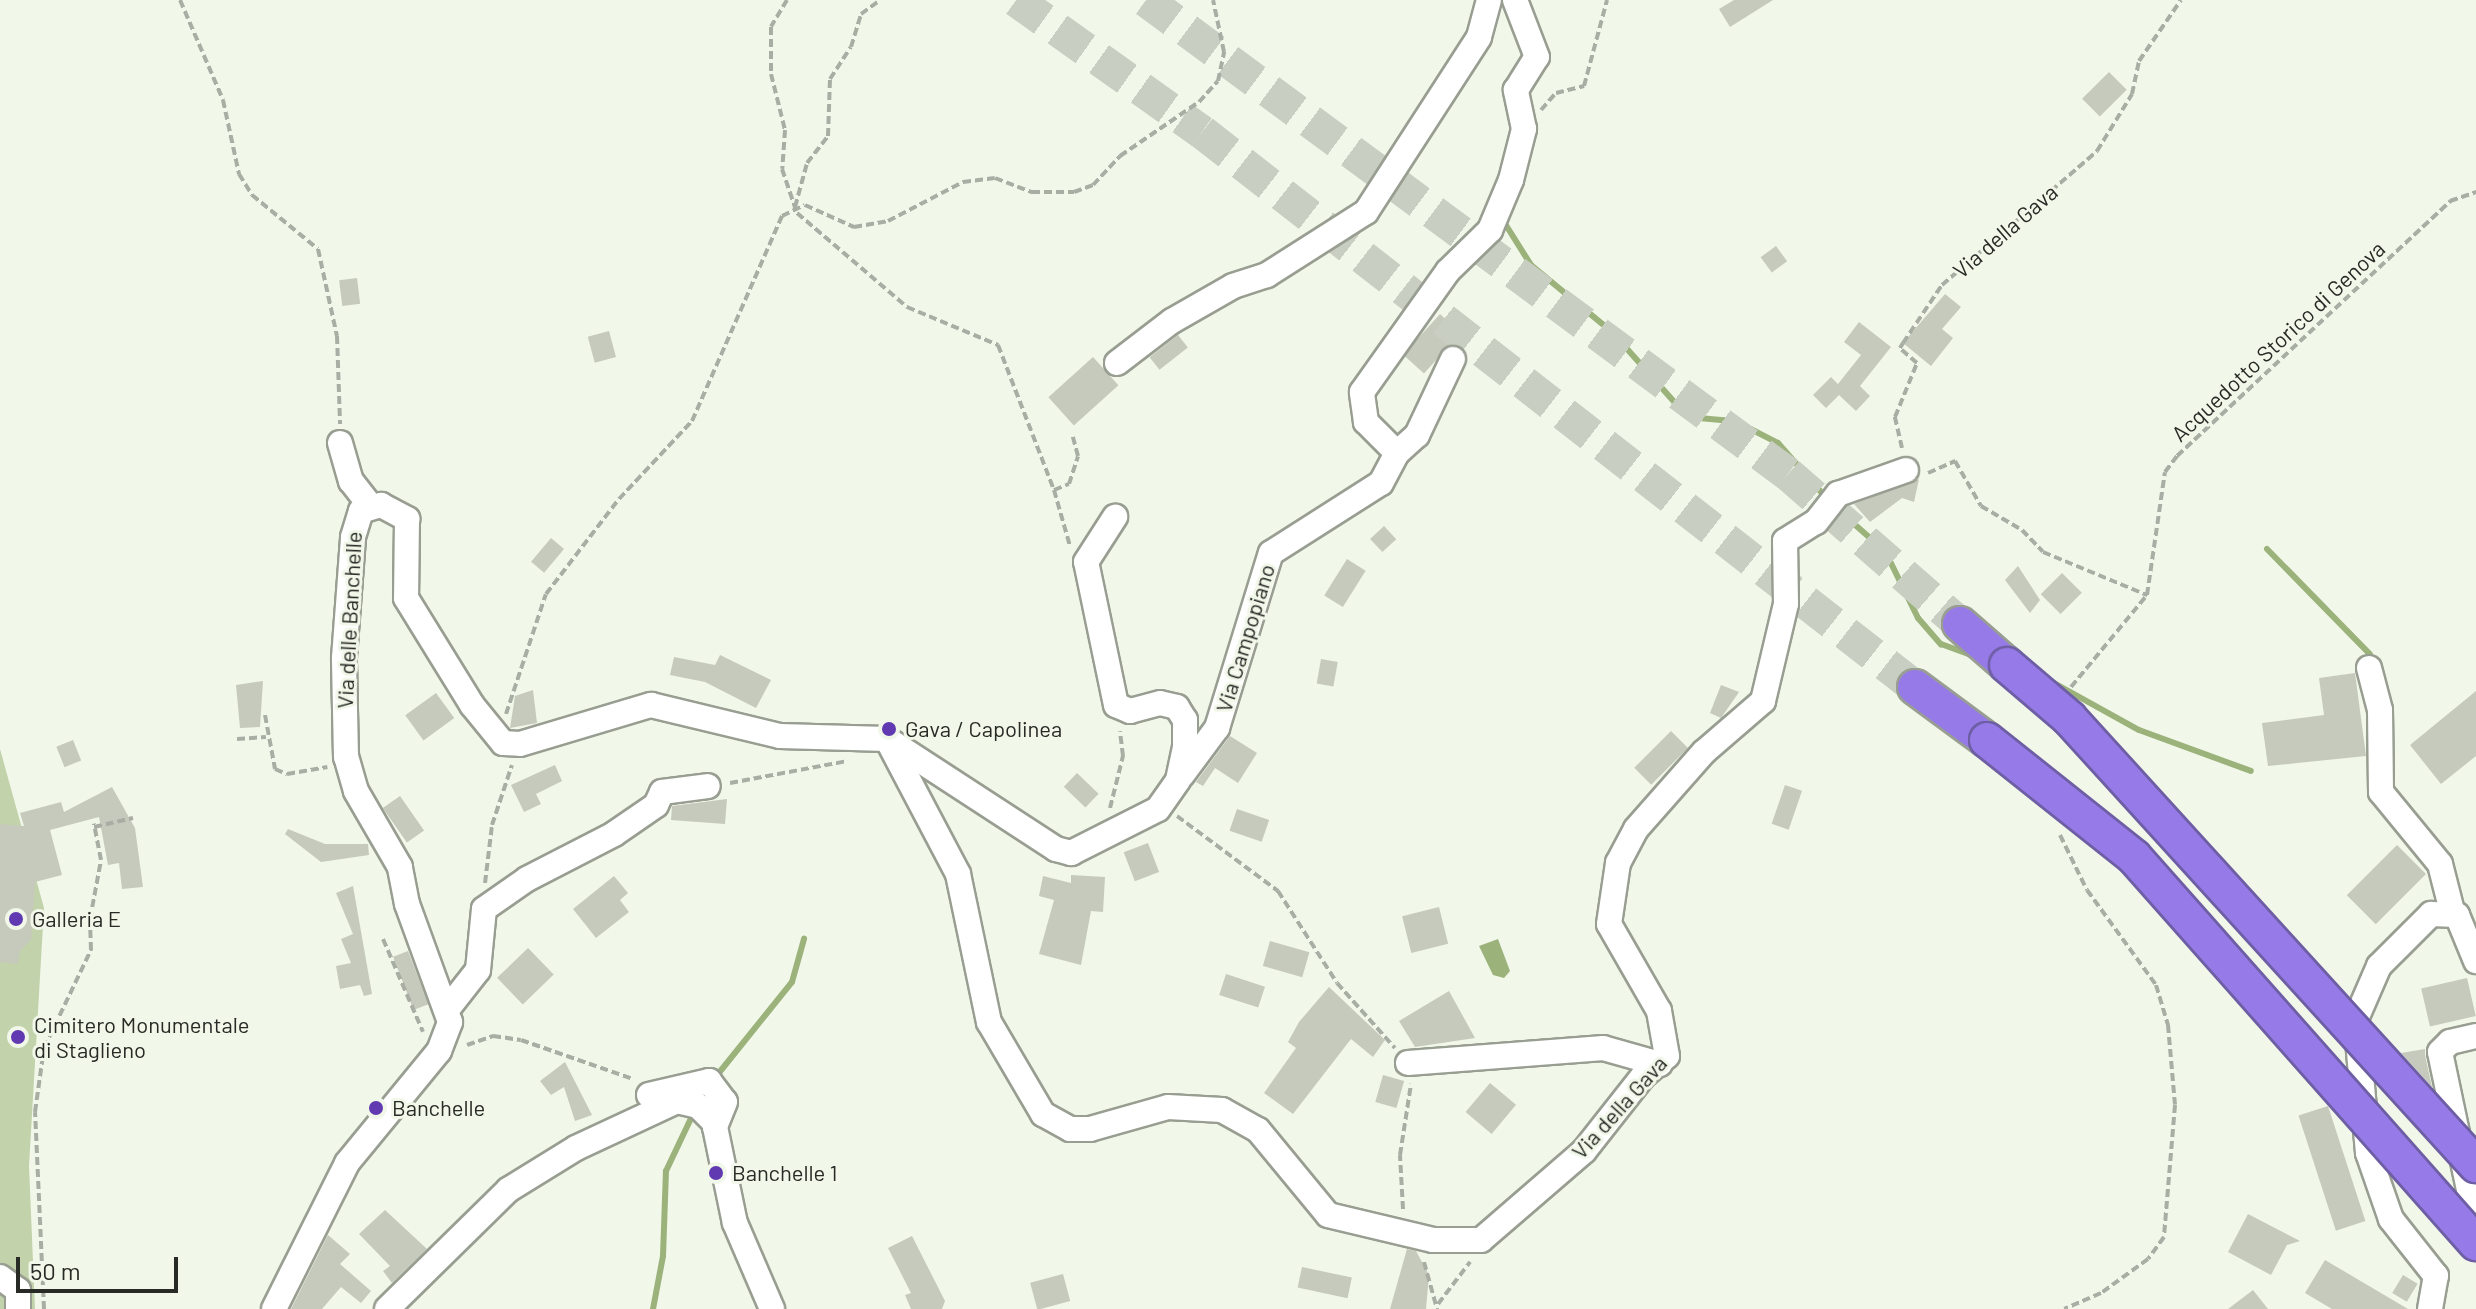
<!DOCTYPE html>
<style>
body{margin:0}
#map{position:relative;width:2476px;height:1309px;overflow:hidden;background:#f1f7e9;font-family:Barlow,sans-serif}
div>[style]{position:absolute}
.green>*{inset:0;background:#c2d2aa}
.water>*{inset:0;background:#9cb27b}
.stream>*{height:6px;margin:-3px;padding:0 3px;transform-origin:3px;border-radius:3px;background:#9cb27b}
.building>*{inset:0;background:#c5cabd;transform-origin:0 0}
.highway-tunnel>*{height:34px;margin-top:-17px;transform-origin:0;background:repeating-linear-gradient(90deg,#c9cec2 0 34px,transparent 0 51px)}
.path>*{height:4px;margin-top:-2px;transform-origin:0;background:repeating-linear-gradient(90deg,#a9aea4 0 8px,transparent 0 12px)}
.roads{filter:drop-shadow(2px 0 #989e91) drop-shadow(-2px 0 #989e91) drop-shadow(0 2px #989e91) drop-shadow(0 -2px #989e91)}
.minor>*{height:24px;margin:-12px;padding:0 12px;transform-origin:12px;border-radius:12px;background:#fff}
.highway>*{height:34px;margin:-17px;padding:0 17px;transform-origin:17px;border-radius:17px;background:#957ae8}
.bridges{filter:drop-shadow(2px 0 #6e5ea4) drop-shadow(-2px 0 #6e5ea4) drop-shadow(0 2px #6e5ea4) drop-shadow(0 -2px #6e5ea4)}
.highway-bridge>*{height:34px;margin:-17px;padding:0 17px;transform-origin:17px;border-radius:17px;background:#957ae8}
.dots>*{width:22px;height:22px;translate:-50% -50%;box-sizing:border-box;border:4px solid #f1f7e9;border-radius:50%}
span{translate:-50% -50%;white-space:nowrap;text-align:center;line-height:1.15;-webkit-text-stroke:6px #f1f7e9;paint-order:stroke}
.street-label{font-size:22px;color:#272a25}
.poi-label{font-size:22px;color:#272a25}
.left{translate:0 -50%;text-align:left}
.scale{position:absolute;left:16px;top:1257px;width:162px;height:36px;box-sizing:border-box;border:4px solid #272a25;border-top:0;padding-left:10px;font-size:24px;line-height:28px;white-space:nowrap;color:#272a25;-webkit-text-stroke:6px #f1f7e9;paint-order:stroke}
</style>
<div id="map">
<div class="green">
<i style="clip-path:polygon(0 749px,44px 908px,29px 1166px,35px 1309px,0 1309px)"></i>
</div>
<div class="water">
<i style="clip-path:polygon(1498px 939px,1510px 971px,1504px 978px,1493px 975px,1479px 946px)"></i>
</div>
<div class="stream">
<i style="left:1504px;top:222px;width:51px;rotate:57.9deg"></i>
<i style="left:1531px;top:265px;width:105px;rotate:39.6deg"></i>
<i style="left:1612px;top:332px;width:99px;rotate:48.3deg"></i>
<i style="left:1678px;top:406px;width:24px;rotate:30deg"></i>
<i style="left:1699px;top:418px;width:36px;rotate:5deg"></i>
<i style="left:1735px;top:421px;width:48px;rotate:27.1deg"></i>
<i style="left:1778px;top:443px;width:76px;rotate:48.7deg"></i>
<i style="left:1836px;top:508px;width:65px;rotate:41.3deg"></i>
<i style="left:1885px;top:551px;width:75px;rotate:63.8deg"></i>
<i style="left:1918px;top:618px;width:35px;rotate:49deg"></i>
<i style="left:1941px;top:644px;width:37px;rotate:20deg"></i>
<i style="left:2267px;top:549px;width:147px;rotate:45.6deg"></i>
<i style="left:2045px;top:678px;width:107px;rotate:29deg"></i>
<i style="left:2139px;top:730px;width:119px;rotate:20.1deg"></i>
<i style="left:714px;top:1079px;width:124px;rotate:-51.2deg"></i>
<i style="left:792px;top:982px;width:45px;rotate:-74.4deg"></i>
<i style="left:653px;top:1309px;width:54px;rotate:-79.3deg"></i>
<i style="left:663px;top:1256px;width:85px;rotate:-88deg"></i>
<i style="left:666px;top:1171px;width:65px;rotate:-64.6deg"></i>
</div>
<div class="building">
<i style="clip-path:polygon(1734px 0,1773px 0,1730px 27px,1719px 9px)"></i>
<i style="left:2109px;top:72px;width:25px;height:38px;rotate:45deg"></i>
<i style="left:1776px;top:246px;width:19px;height:19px;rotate:54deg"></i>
<i style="left:357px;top:278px;width:26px;height:18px;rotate:83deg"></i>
<i style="clip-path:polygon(1945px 294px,1961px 307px,1942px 329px,1953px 338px,1931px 366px,1903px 343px)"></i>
<i style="left:1440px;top:314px;width:28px;height:55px;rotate:42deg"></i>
<i style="clip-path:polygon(1859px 322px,1891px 347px,1860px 386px,1870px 396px,1856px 411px,1839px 395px,1826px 408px,1813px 395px,1831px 377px,1838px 384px,1861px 355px,1844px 342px)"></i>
<i style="left:609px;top:331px;width:27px;height:22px;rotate:75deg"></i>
<i style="left:1178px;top:335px;width:16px;height:36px;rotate:52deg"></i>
<i style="left:1093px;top:357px;width:38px;height:60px;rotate:48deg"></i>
<i style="clip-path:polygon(1919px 479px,1914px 502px,1902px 498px,1870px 522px,1854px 504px)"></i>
<i style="left:1384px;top:526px;width:18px;height:19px;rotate:47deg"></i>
<i style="left:551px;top:538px;width:17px;height:31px;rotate:40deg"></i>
<i style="left:1347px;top:559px;width:22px;height:43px;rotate:32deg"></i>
<i style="clip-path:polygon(2018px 566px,2040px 600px,2030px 613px,2005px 580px)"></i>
<i style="left:2062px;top:573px;width:28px;height:30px;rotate:45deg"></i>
<i style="clip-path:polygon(720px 655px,771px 680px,756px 708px,705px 682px,670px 675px,674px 657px,715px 665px)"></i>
<i style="left:1321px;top:659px;width:17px;height:25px;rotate:10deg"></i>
<i style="clip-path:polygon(2355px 673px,2366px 756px,2268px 766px,2262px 723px,2324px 715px,2319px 678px)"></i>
<i style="clip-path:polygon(263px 681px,260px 727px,240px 728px,236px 685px)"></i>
<i style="clip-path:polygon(1721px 685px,1739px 692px,1721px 718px,1710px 713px)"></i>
<i style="clip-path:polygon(533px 690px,537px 723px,510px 728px,515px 696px)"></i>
<i style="clip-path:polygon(2476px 691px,2476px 756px,2441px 784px,2410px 745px)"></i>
<i style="left:436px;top:693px;width:31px;height:38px;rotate:54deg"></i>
<i style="left:1671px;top:731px;width:24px;height:52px;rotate:45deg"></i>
<i style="clip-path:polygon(1230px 736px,1257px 753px,1238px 783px,1215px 768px,1203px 786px,1196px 782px)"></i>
<i style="left:73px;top:740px;width:22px;height:18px;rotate:68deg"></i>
<i style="clip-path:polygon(555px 765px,562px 781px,536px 794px,541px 804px,524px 812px,511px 785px)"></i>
<i style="left:1077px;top:773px;width:30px;height:19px;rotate:44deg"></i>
<i style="left:1785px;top:785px;width:18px;height:41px;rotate:19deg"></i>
<i style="clip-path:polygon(112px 787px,135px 828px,143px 887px,122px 889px,119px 863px,108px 865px,99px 817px,50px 830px,62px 875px,35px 882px,31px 940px,20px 951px,18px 964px,0 962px,0 824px,24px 826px,20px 813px,61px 802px,64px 812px)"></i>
<i style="left:400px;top:796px;width:42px;height:21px;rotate:55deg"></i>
<i style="clip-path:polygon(727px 799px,725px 824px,671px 820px,672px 806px)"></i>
<i style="left:1237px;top:809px;width:34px;height:23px;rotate:19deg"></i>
<i style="clip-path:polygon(288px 829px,325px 844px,368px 844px,369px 855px,321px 862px,285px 834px)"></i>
<i style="left:1148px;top:843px;width:31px;height:26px;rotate:69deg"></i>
<i style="left:2397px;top:845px;width:41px;height:71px;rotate:45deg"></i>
<i style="clip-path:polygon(1071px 875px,1105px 877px,1103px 912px,1091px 911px,1081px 965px,1039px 954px,1054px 900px,1039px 896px,1043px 876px,1071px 883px)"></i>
<i style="clip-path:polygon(614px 876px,628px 893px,620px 900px,629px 912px,596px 938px,573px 909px)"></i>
<i style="clip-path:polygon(353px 886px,372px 994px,364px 996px,360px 985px,340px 989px,336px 966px,351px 963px,341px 939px,353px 934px,336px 893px)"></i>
<i style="left:1439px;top:907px;width:38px;height:38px;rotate:76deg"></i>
<i style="left:1270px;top:941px;width:41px;height:26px;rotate:16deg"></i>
<i style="left:528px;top:948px;width:37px;height:43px;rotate:46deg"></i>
<i style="left:408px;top:951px;width:57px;height:16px;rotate:69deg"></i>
<i style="left:1226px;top:974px;width:41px;height:22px;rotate:18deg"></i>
<i style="left:2467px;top:978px;width:39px;height:47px;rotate:77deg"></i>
<i style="clip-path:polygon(1329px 987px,1385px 1040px,1373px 1057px,1351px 1039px,1293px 1114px,1264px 1093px,1296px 1048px,1288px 1042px,1299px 1022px)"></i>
<i style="clip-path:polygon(1449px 991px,1475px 1038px,1415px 1047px,1399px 1021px)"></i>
<i style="clip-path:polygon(2425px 1049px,2425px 1055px,2432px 1087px,2401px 1053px)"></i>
<i style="clip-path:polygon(565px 1062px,592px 1115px,575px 1121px,564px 1087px,551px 1095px,540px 1081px)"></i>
<i style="left:1383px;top:1075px;width:22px;height:28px;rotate:16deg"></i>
<i style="left:1490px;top:1083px;width:34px;height:38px;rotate:40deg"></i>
<i style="left:2328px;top:1106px;width:121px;height:31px;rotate:72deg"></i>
<i style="clip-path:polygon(385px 1210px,427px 1249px,392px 1283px,383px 1271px,390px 1266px,359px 1234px)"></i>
<i style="clip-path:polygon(2248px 1214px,2300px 1241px,2287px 1245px,2271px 1275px,2228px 1252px)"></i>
<i style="clip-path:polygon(328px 1235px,350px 1254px,340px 1264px,371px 1291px,361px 1303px,341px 1287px,322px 1309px,291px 1309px)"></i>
<i style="clip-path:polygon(912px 1236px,945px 1301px,942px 1309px,911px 1309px,905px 1295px,911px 1293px,888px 1248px)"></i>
<i style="clip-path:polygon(1407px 1249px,1416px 1251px,1429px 1275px,1426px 1309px,1390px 1309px)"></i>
<i style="clip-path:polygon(2325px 1260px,2408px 1309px,2332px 1309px,2305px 1293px)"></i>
<i style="left:1302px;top:1267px;width:51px;height:21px;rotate:12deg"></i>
<i style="left:1063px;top:1274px;width:28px;height:34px;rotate:75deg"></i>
<i style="left:2403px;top:1275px;width:17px;height:21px;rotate:31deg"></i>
<i style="clip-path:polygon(2253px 1290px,2268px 1309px,2228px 1309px)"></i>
</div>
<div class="highway-tunnel">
<i style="left:1016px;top:0;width:228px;rotate:35.4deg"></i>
<i style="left:1202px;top:132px;width:904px;rotate:37.9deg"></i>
<i style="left:1146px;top:0;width:798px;rotate:36.44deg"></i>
<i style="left:1788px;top:474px;width:228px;rotate:41.1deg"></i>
</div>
<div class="path">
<i style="left:180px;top:0;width:109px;rotate:66.7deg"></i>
<i style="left:223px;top:100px;width:76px;rotate:77.8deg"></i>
<i style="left:239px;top:174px;width:25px;rotate:58deg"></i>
<i style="left:252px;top:195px;width:85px;rotate:39.3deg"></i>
<i style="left:318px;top:249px;width:89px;rotate:77.7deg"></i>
<i style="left:337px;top:336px;width:88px;rotate:88deg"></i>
<i style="left:787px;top:0;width:31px;rotate:121deg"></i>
<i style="left:771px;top:27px;width:47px;rotate:90deg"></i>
<i style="left:771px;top:74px;width:58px;rotate:76deg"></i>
<i style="left:785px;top:130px;width:39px;rotate:94deg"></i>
<i style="left:782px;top:169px;width:46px;rotate:71.2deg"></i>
<i style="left:797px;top:213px;width:145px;rotate:40.5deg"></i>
<i style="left:907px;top:307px;width:99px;rotate:22.7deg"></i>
<i style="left:998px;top:345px;width:155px;rotate:68.9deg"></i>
<i style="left:1054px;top:490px;width:16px;rotate:-22deg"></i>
<i style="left:1069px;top:484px;width:29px;rotate:-72deg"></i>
<i style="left:1078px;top:456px;width:20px;rotate:-105deg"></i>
<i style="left:1541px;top:110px;width:23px;rotate:-49deg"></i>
<i style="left:1556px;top:93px;width:29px;rotate:-14deg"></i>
<i style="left:1584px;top:86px;width:89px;rotate:-75deg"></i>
<i style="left:795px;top:207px;width:46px;rotate:-74.7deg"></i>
<i style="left:807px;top:163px;width:34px;rotate:-52deg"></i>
<i style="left:828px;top:136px;width:57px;rotate:-88deg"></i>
<i style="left:830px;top:79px;width:38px;rotate:-57deg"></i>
<i style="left:851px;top:47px;width:34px;rotate:-73deg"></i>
<i style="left:861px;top:14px;width:24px;rotate:-36deg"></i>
<i style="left:1902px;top:448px;width:32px;rotate:-103deg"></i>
<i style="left:1895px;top:417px;width:58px;rotate:-67.8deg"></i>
<i style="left:1917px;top:363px;width:23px;rotate:-139deg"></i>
<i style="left:1900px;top:348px;width:6px;rotate:-59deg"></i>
<i style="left:1903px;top:343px;width:70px;rotate:-56.1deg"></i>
<i style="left:1942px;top:285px;width:205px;rotate:-40.8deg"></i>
<i style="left:2097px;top:151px;width:67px;rotate:-58.4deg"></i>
<i style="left:2132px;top:94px;width:34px;rotate:-78deg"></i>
<i style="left:2139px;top:61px;width:74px;rotate:-55.5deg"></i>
<i style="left:1928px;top:473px;width:30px;rotate:-24deg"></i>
<i style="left:1955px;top:461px;width:52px;rotate:60deg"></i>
<i style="left:1981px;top:506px;width:48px;rotate:30.3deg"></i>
<i style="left:2022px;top:530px;width:30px;rotate:46deg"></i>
<i style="left:2043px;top:552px;width:113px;rotate:22.5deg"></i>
<i style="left:1054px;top:490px;width:58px;rotate:74.1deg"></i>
<i style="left:2071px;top:687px;width:119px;rotate:-50.4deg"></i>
<i style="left:2147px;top:595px;width:124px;rotate:-81.7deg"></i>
<i style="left:2165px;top:472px;width:20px;rotate:-53deg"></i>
<i style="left:2177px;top:456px;width:374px;rotate:-43deg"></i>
<i style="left:2450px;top:201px;width:28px;rotate:-19deg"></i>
<i style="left:506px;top:714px;width:126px;rotate:-71.6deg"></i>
<i style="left:546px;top:594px;width:120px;rotate:-52.5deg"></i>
<i style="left:619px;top:499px;width:107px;rotate:-46.9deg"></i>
<i style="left:692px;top:421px;width:224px;rotate:-66.3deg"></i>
<i style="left:782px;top:216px;width:25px;rotate:-26deg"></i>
<i style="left:805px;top:205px;width:54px;rotate:24.2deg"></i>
<i style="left:854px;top:227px;width:35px;rotate:-10deg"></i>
<i style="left:888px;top:221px;width:85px;rotate:-27.5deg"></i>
<i style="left:963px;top:182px;width:32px;rotate:-7deg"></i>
<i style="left:995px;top:178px;width:40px;rotate:21deg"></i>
<i style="left:1032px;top:192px;width:42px"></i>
<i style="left:1074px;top:192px;width:20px;rotate:-20deg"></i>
<i style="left:1093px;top:185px;width:40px;rotate:-47deg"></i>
<i style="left:1120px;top:156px;width:96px;rotate:-34.4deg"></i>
<i style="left:1199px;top:102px;width:28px;rotate:-48deg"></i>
<i style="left:1218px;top:81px;width:30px;rotate:-78deg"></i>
<i style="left:1224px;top:52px;width:53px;rotate:-101.9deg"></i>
<i style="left:265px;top:715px;width:55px;rotate:79.5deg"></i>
<i style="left:275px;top:769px;width:13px;rotate:23deg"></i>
<i style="left:287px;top:774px;width:41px;rotate:-9.9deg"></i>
<i style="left:237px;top:739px;width:29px;rotate:-4deg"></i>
<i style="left:730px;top:783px;width:119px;rotate:-10.6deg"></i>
<i style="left:1110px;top:808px;width:54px;rotate:-76deg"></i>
<i style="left:1123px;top:756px;width:25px;rotate:-97deg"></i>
<i style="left:1177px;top:816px;width:126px;rotate:36.6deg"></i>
<i style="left:1278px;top:891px;width:109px;rotate:57.3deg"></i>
<i style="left:1337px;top:983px;width:87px;rotate:48.3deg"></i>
<i style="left:94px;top:827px;width:40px;rotate:-13deg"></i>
<i style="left:2060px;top:835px;width:61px;rotate:63.9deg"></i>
<i style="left:2087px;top:890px;width:117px;rotate:54deg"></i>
<i style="left:2156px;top:985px;width:42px;rotate:73.3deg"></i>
<i style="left:2168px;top:1025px;width:80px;rotate:85deg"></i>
<i style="left:2175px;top:1105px;width:132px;rotate:94.8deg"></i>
<i style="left:2164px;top:1237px;width:27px;rotate:126deg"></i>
<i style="left:2148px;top:1259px;width:58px;rotate:144.1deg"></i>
<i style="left:2101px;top:1293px;width:40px;rotate:156.6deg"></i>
<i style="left:485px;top:883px;width:58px;rotate:-83.1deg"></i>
<i style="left:492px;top:825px;width:63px;rotate:-71.6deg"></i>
<i style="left:383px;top:939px;width:101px;rotate:66.7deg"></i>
<i style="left:467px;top:1045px;width:28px;rotate:-19deg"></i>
<i style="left:493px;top:1036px;width:28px;rotate:8deg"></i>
<i style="left:521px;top:1040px;width:119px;rotate:19.2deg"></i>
<i style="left:1403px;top:1209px;width:54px;rotate:-93.2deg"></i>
<i style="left:1400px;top:1155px;width:72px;rotate:-81.2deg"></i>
<i style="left:1424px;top:1262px;width:49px;rotate:74.5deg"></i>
<i style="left:1438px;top:1304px;width:53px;rotate:-52.7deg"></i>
<i style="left:44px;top:1309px;width:197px;rotate:-92.6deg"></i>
<i style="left:35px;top:1112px;width:65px;rotate:-82deg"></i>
<i style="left:44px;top:1048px;width:109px;rotate:-64.4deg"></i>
<i style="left:91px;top:950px;width:31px;rotate:-92deg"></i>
<i style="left:90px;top:919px;width:60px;rotate:-79.4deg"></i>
<i style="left:101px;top:860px;width:37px;rotate:-101deg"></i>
</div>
<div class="roads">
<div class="minor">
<i style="left:1117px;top:363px;width:69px;rotate:-37.4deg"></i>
<i style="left:1172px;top:321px;width:70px;rotate:-29.8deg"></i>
<i style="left:1233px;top:286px;width:36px;rotate:-18deg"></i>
<i style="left:1267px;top:275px;width:117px;rotate:-32.5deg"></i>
<i style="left:1366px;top:212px;width:208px;rotate:-57.1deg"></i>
<i style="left:1479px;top:37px;width:38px;rotate:-75deg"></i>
<i style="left:340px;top:443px;width:40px;rotate:74deg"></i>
<i style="left:351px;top:481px;width:33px;rotate:52deg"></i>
<i style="left:1397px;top:453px;width:44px;rotate:-135deg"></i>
<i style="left:1366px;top:422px;width:30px;rotate:-98deg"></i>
<i style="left:1362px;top:392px;width:148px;rotate:-54.6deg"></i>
<i style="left:1448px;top:271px;width:59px;rotate:-44.3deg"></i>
<i style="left:1490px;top:230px;width:54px;rotate:-67.2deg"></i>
<i style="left:1511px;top:180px;width:53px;rotate:-75.7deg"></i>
<i style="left:1524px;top:129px;width:40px;rotate:-102deg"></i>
<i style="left:1516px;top:90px;width:39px;rotate:-58deg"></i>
<i style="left:1537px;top:57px;width:61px;rotate:-111.1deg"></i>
<i style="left:2369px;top:668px;width:43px;rotate:75.3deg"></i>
<i style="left:2380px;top:710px;width:82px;rotate:89.3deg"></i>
<i style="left:2381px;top:792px;width:93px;rotate:50.7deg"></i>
<i style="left:2440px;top:864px;width:49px;rotate:75.7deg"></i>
<i style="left:888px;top:741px;width:150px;rotate:62.2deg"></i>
<i style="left:958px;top:874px;width:151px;rotate:78.2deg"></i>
<i style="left:989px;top:1022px;width:107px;rotate:59.6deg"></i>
<i style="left:1043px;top:1114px;width:31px;rotate:29deg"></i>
<i style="left:1070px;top:1129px;width:20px"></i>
<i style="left:1090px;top:1129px;width:81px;rotate:-15.8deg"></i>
<i style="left:1168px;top:1107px;width:54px;rotate:3.2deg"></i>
<i style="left:1222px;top:1110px;width:41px;rotate:29.1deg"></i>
<i style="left:1258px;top:1130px;width:110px;rotate:50.5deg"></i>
<i style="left:1328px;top:1215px;width:108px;rotate:13.4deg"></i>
<i style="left:1433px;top:1240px;width:48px"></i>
<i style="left:1481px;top:1240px;width:136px;rotate:-40.8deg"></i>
<i style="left:1584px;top:1151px;width:95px;rotate:-51.8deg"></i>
<i style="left:1643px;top:1076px;width:31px;rotate:-40deg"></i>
<i style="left:1667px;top:1056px;width:46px;rotate:-100.1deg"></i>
<i style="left:1659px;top:1011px;width:100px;rotate:-119.9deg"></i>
<i style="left:1609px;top:924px;width:62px;rotate:-81.6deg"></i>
<i style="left:1618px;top:863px;width:38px;rotate:-62deg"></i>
<i style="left:1636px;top:829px;width:103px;rotate:-48.6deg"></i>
<i style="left:1704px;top:752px;width:78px;rotate:-40.8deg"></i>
<i style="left:1763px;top:701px;width:100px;rotate:-76.7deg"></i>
<i style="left:1786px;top:604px;width:63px;rotate:-90.9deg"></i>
<i style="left:1785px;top:541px;width:36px;rotate:-32deg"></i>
<i style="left:1816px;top:522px;width:36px;rotate:-52deg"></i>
<i style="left:1838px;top:494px;width:72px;rotate:-19.4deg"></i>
<i style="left:1182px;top:775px;width:59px;rotate:-53.3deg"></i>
<i style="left:1217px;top:728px;width:183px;rotate:-72.9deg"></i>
<i style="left:1271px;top:553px;width:130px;rotate:-32.5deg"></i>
<i style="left:1381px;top:483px;width:34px;rotate:-62deg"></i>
<i style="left:1397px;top:453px;width:27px;rotate:-42deg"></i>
<i style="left:1417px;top:435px;width:84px;rotate:-64.7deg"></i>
<i style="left:449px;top:1007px;width:47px;rotate:-51.9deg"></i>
<i style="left:478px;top:970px;width:61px;rotate:-84.4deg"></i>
<i style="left:484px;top:909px;width:52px;rotate:-34.9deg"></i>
<i style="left:527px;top:879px;width:98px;rotate:-27.3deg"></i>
<i style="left:614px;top:834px;width:51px;rotate:-34.6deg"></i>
<i style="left:656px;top:805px;width:14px;rotate:-65deg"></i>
<i style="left:662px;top:792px;width:46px;rotate:-7.4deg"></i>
<i style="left:1408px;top:1063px;width:196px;rotate:-4.4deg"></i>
<i style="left:1603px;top:1048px;width:59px;rotate:15.7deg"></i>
<i style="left:649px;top:1095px;width:62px;rotate:-13.1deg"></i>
<i style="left:709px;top:1081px;width:26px;rotate:53deg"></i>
<i style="left:725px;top:1102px;width:27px;rotate:112deg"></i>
<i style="left:2472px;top:1204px;width:155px;rotate:-101.9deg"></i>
<i style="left:2440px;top:1052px;width:14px;rotate:-45deg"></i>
<i style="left:2450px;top:1042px;width:27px;rotate:-13deg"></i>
<i style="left:0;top:1277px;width:22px;rotate:36deg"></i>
<i style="left:18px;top:1290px;width:19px;rotate:90deg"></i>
<i style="left:274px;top:1309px;width:163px;rotate:-63.4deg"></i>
<i style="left:347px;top:1163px;width:145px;rotate:-50.6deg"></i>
<i style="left:439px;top:1051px;width:31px;rotate:-69deg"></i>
<i style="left:450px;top:1022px;width:126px;rotate:-110deg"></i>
<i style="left:407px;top:904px;width:38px;rotate:-101deg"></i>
<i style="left:400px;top:867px;width:88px;rotate:-120.1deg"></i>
<i style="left:356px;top:791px;width:35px;rotate:-106deg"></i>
<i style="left:346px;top:757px;width:99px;rotate:-91.2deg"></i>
<i style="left:344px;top:658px;width:121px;rotate:-85.7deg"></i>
<i style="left:353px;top:537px;width:27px;rotate:-73deg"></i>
<i style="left:361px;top:511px;width:21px;rotate:-17deg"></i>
<i style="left:381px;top:505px;width:30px;rotate:28deg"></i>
<i style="left:407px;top:519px;width:79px;rotate:90.7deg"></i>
<i style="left:406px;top:598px;width:126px;rotate:58.3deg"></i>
<i style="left:472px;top:705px;width:49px;rotate:50.8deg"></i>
<i style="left:503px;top:743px;width:17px;rotate:3deg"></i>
<i style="left:520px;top:744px;width:137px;rotate:-16.6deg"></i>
<i style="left:651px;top:705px;width:133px;rotate:13.5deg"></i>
<i style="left:780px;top:736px;width:107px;rotate:1.6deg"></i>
<i style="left:887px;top:739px;width:202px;rotate:33.1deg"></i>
<i style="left:1056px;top:849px;width:16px;rotate:15deg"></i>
<i style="left:1071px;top:853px;width:97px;rotate:-26.8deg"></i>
<i style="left:1158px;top:809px;width:35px;rotate:-55deg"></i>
<i style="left:1178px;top:780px;width:35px;rotate:-78deg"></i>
<i style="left:1185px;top:746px;width:26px;rotate:-90deg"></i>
<i style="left:1185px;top:720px;width:15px;rotate:-122deg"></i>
<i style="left:1177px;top:707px;width:17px;rotate:-167deg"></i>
<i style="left:1160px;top:703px;width:31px;rotate:165deg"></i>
<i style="left:1130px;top:711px;width:15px;rotate:-157deg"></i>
<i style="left:1116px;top:705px;width:146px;rotate:-101.8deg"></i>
<i style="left:1086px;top:562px;width:54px;rotate:-57.2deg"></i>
<i style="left:387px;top:1309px;width:170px;rotate:-44.5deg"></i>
<i style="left:508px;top:1190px;width:80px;rotate:-31.7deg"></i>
<i style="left:576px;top:1148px;width:111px;rotate:-25deg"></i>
<i style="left:677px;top:1101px;width:22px;rotate:13deg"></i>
<i style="left:698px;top:1106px;width:23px;rotate:45deg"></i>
<i style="left:714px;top:1122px;width:103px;rotate:78.3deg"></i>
<i style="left:735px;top:1223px;width:94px;rotate:66.7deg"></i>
<i style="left:2430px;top:1309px;width:34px;rotate:-80deg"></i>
<i style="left:2436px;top:1276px;width:73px;rotate:-128.3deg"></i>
<i style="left:2391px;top:1219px;width:70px;rotate:-109.2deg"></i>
<i style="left:2368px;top:1153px;width:135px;rotate:-95.1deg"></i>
<i style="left:2356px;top:1019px;width:58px;rotate:-66.5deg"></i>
<i style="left:2379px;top:966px;width:74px;rotate:-45deg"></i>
<i style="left:2431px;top:914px;width:26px;rotate:2deg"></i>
<i style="left:2457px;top:915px;width:50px;rotate:67.6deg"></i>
</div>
<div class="highway">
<i style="left:1960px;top:624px;width:62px;rotate:41.1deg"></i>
<i style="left:1915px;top:687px;width:89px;rotate:36.4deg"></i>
</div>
</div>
<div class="bridges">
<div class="highway-bridge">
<i style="left:2007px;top:665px;width:82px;rotate:40.5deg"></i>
<i style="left:2069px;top:718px;width:605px;rotate:47.68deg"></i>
<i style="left:1987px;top:740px;width:188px;rotate:38.5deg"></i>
<i style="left:2134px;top:857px;width:516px;rotate:48.46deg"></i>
</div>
</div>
<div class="dots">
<i style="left:889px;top:729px;background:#613ab2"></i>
<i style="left:16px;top:919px;background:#613ab2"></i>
<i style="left:18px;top:1037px;background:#613ab2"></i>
<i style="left:376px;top:1108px;background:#613ab2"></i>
<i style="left:716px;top:1173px;background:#613ab2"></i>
</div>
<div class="street-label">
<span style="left:2005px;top:231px;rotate:-41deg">Via della Gava</span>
<span style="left:2278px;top:341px;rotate:-43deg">Acquedotto Storico di Genova</span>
<span style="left:349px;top:620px;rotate:-87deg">Via delle Banchelle</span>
<span style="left:1245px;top:638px;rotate:-73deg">Via Campopiano</span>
<span style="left:1619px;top:1107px;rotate:-48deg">Via della Gava</span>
</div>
<div class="poi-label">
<span class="left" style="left:905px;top:729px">Gava / Capolinea</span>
<span class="left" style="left:32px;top:919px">Galleria E</span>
<span class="left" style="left:34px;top:1037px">Cimitero Monumentale<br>di Staglieno</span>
<span class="left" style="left:392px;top:1108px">Banchelle</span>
<span class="left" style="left:732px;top:1173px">Banchelle 1</span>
</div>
<div class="scale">50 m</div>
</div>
